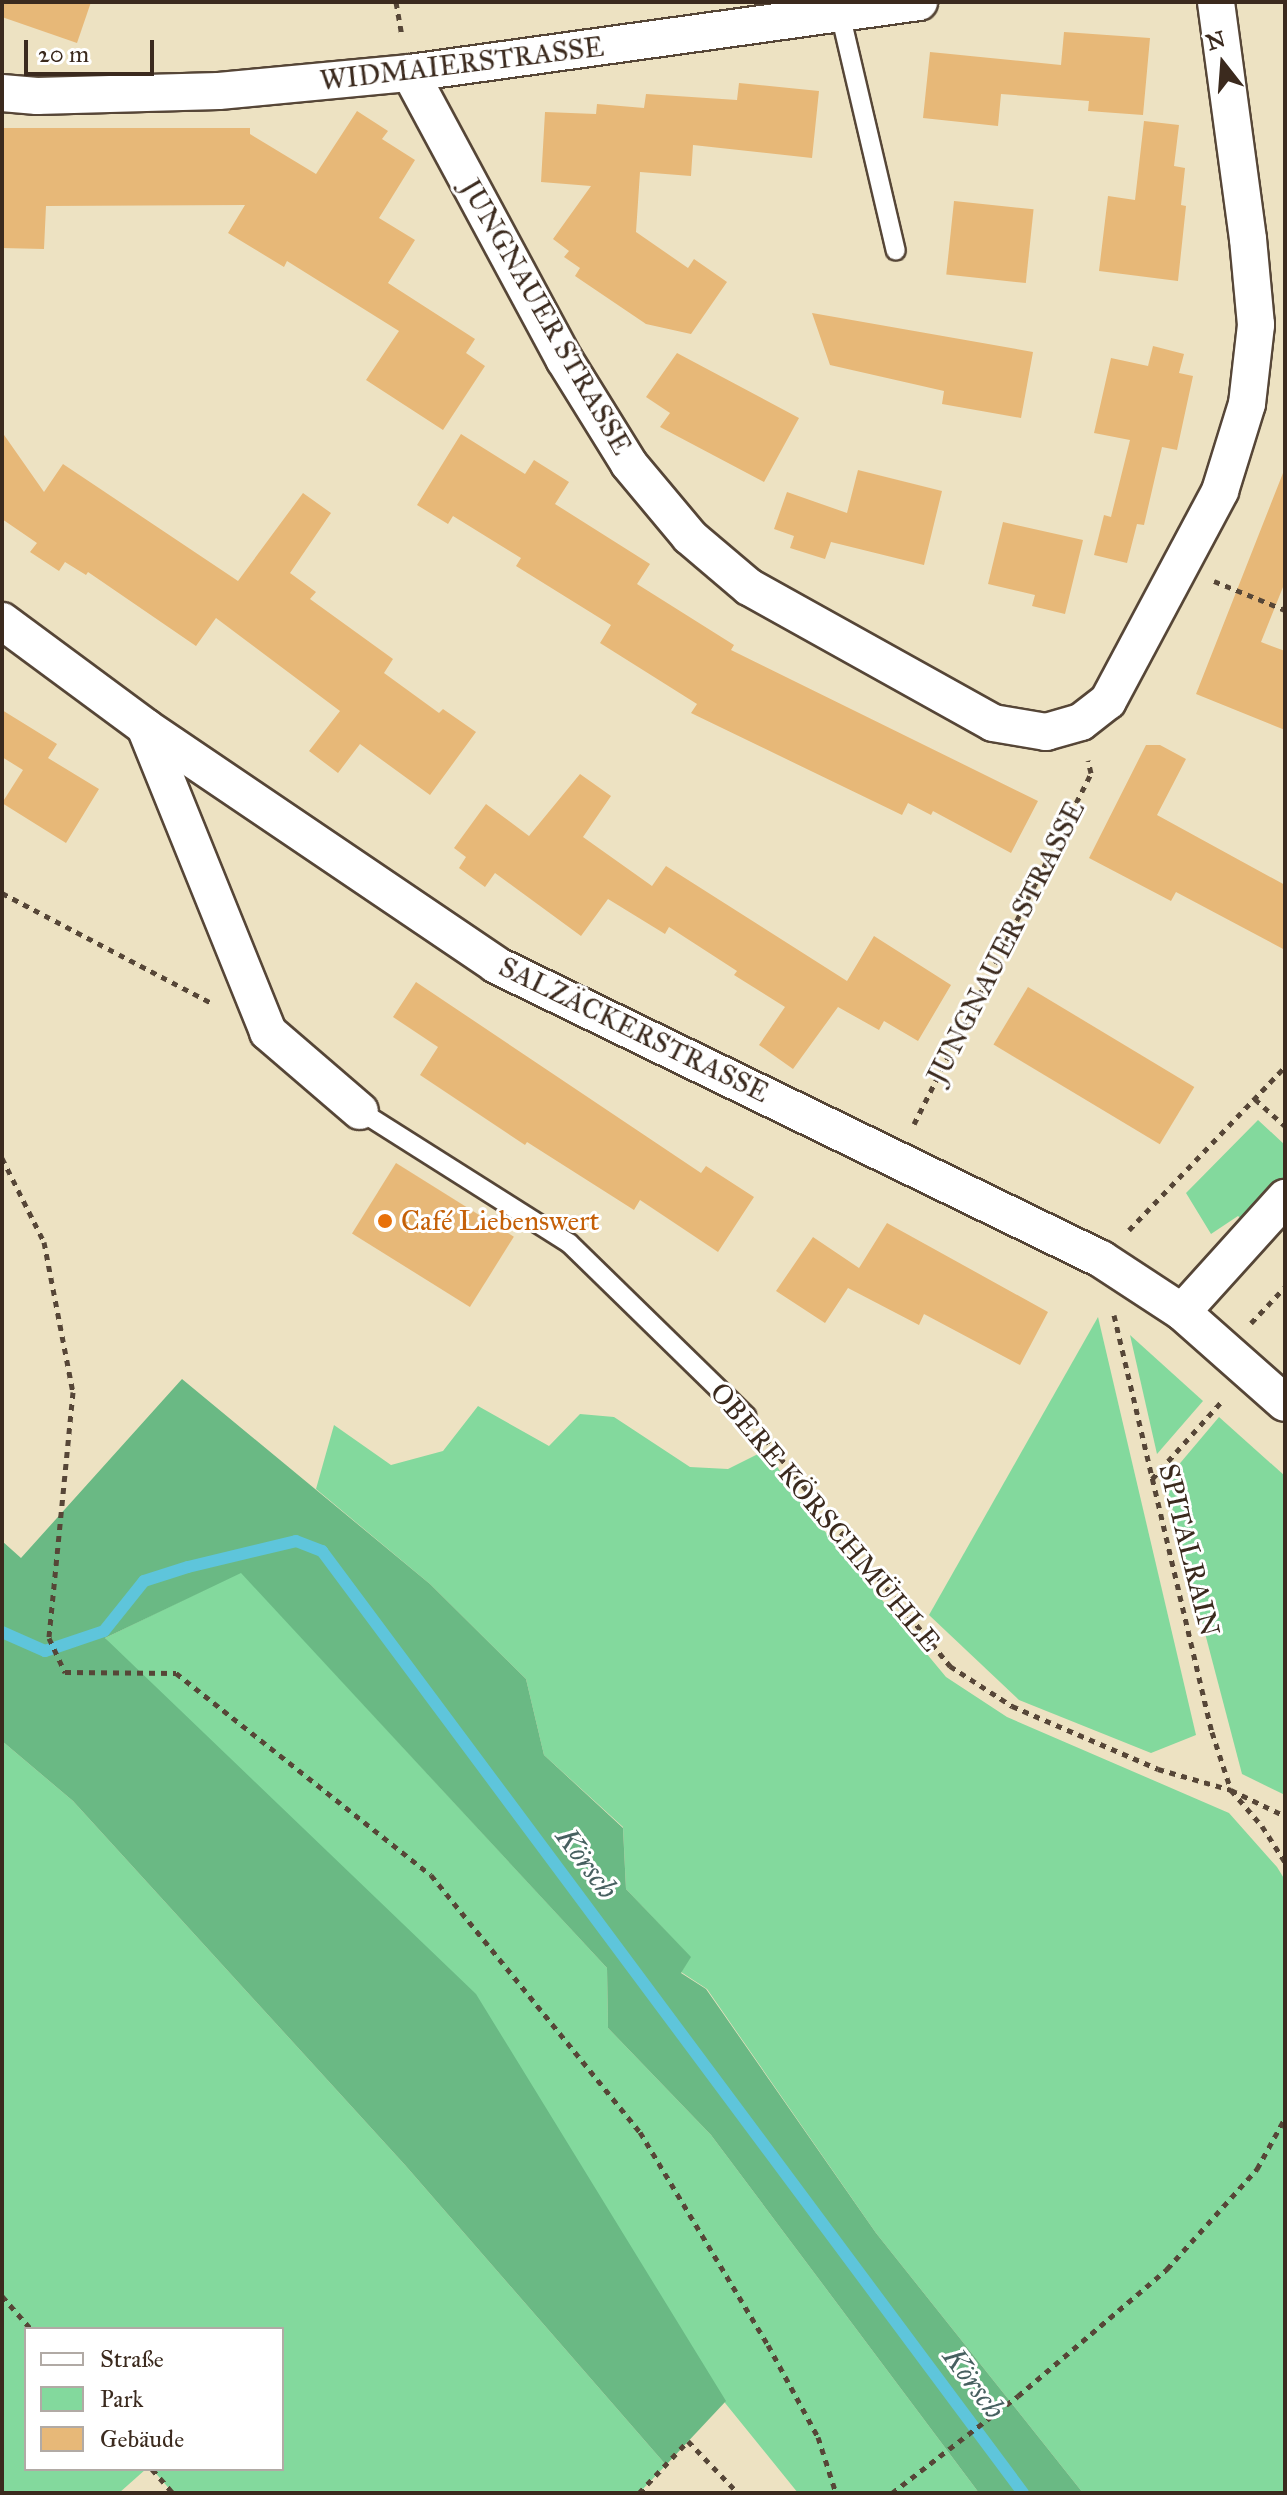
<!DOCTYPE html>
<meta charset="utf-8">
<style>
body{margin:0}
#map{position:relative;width:1287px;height:2495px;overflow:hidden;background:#ede2c2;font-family:"IM FELL Great Primer",serif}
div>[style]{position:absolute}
.green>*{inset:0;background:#83d99d}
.forest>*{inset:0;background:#6ab984}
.stream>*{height:12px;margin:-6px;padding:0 6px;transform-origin:6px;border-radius:6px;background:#5ec5db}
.building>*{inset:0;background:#e7b878;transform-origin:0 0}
.path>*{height:5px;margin-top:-2.5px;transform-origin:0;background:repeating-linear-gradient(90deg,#564637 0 6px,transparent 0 12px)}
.roads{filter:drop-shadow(2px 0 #564637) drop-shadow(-2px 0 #564637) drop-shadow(0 2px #564637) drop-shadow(0 -2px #564637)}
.lane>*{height:18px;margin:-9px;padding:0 9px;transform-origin:9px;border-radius:9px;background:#fff}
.street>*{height:36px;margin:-18px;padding:0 18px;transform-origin:18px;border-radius:18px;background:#fff}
.dots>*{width:22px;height:22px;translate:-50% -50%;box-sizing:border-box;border:4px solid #fff;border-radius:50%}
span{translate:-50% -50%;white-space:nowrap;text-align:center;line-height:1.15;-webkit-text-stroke:6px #fff;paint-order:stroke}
.street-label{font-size:28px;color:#3b2a1e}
.food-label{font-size:28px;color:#c56008}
.left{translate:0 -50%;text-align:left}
.water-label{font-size:30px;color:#476060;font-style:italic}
.frame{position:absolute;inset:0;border:4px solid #3b2a1e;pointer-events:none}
.legend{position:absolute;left:24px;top:2327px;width:260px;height:144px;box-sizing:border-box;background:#fff;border:2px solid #b1aaa5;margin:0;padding:10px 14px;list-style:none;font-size:24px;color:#3b2a1e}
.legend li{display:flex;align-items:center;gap:16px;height:40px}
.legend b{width:40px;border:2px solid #b1aaa5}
.north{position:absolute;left:1183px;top:24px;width:80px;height:80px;-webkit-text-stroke:6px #fff;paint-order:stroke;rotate:343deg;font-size:22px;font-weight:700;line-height:32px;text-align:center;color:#3b2a1e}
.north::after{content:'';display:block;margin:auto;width:28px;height:36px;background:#3b2a1e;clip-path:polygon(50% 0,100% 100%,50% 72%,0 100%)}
.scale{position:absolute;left:24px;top:40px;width:130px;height:36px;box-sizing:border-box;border:4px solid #3b2a1e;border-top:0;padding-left:10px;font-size:24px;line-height:28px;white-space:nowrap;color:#3b2a1e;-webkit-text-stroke:6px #fff;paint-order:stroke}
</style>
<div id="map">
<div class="green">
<i style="clip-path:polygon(1258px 1120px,1285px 1145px,1285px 1178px,1245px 1222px,1238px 1216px,1211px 1234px,1186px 1193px)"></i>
<i style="clip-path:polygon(1098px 1317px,1196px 1735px,1151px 1753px,1019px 1700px,929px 1615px)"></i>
<i style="clip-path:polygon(1130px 1335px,1203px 1401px,1157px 1454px)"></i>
<i style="clip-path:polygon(478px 1406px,549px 1446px,580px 1414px,614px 1417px,690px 1467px,728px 1469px,766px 1450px,803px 1505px,946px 1677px,1007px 1717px,1229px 1813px,1277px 1867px,1285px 1880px,1285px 2493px,1083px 2493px,876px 2233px,707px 1989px,681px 1972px,690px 1957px,626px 1889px,623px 1827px,544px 1755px,526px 1679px,430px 1584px,316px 1489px,334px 1425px,391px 1465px,443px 1451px)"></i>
<i style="clip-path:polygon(1219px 1417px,1285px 1476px,1285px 1795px,1242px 1774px,1165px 1481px)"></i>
<i style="clip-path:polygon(241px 1572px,607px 1968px,608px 2028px,711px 2135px,979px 2493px,798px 2493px,105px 1638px)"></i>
<i style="clip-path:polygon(2px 1741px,73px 1801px,405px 2165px,666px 2465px,639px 2493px,173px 2493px,152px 2469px,282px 2469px,282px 2329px,26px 2329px,26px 2469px,146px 2469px,119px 2493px,2px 2493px)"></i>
</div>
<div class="forest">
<i style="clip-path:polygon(182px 1379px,430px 1584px,526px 1679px,544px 1755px,623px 1828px,626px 1889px,691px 1957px,681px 1973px,706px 1989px,876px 2233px,1083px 2493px,979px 2493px,711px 2135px,608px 2028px,607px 1968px,241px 1573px,105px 1638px,476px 1994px,726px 2401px,666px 2465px,405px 2165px,73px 1801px,2px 1741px,2px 1541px,21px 1558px)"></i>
</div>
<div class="stream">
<i style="left:2px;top:1632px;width:47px;rotate:23.8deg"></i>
<i style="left:45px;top:1651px;width:62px;rotate:-18.7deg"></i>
<i style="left:104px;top:1631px;width:64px;rotate:-51.3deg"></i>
<i style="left:144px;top:1581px;width:46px;rotate:-17.7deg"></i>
<i style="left:188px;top:1567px;width:111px;rotate:-13.5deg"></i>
<i style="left:296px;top:1541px;width:28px;rotate:21deg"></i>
<i style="left:322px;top:1551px;width:1174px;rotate:53.34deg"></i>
</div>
<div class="building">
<i style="clip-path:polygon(2px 2px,91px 2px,77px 43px,2px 17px)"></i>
<i style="clip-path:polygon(1064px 32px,1150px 38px,1143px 115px,1088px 111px,1089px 101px,1001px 94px,998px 126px,923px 118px,930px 52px,1061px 65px)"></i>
<i style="clip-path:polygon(739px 83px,819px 91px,812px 158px,693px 145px,691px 176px,640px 172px,636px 232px,688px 268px,694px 259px,727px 282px,691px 334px,646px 324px,575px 276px,580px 268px,564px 257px,569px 251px,553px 239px,591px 186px,541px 182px,545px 112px,596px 114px,597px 104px,644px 108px,646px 94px,737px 100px)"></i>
<i style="clip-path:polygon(357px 111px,388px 131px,382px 139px,415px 160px,379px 218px,415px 240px,388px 283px,475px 339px,466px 353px,485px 366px,443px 430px,366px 380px,399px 331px,287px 261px,284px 267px,228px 233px,245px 205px,46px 206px,44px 249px,2px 248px,2px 128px,250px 128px,250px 134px,316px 174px)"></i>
<i style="clip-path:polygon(1144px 121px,1179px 125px,1174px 166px,1185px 168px,1181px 205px,1186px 206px,1178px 281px,1099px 271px,1108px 196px,1135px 200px)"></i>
<i style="left:954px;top:201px;width:80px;height:74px;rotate:6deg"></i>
<i style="clip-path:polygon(812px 313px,1033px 352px,1021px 418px,942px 404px,944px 391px,830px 365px)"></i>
<i style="clip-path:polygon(1153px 346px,1184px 354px,1179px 373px,1193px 376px,1177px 450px,1162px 447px,1144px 525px,1137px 524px,1127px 563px,1094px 555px,1104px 515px,1111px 517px,1130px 440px,1094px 433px,1111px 358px,1148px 366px)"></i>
<i style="clip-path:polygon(677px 353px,799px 418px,764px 482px,660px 427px,670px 413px,646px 397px)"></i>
<i style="clip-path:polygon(2px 432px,44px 492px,63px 464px,238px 581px,303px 493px,331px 513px,290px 573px,316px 592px,310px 599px,393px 659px,384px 673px,439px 713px,443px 709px,476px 732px,430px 795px,360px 744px,338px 773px,309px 751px,340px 711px,216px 618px,196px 646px,88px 572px,86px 575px,65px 562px,59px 571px,30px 552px,37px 543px,2px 519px)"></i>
<i style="clip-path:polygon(461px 434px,525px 474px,534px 460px,569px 482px,555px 504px,650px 564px,637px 584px,734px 645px,731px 650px,1038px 801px,1011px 853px,933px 811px,931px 815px,908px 803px,902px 815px,691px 713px,697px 704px,600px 643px,611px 625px,516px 566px,521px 558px,453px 516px,448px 524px,417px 505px)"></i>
<i style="clip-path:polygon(858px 470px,942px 491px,924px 565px,831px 542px,825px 559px,790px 548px,794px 536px,774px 529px,787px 492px,847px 513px)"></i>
<i style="clip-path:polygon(1283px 473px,1285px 582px,1261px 642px,1285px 651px,1285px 730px,1196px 694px)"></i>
<i style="clip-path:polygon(1003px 522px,1083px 540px,1065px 614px,1032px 606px,1035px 595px,988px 584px)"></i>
<i style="clip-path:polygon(2px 710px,57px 744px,48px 758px,99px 789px,66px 843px,2px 803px,23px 770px,2px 757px)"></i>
<i style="clip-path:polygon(1146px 745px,1160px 745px,1186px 759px,1157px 815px,1285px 885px,1285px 950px,1176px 892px,1171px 901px,1089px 858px)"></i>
<i style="clip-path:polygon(580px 774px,611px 796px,583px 837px,652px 886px,666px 866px,847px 981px,874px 936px,951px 985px,918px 1041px,884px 1021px,879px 1030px,838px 1007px,793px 1069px,759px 1045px,785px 1007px,734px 975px,737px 971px,669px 927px,665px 934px,608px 899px,581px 936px,495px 873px,485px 887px,459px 868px,466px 857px,454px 848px,486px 804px,529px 836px)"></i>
<i style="clip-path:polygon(416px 982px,701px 1173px,706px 1166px,754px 1197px,718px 1252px,640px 1200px,634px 1210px,527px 1142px,525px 1145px,420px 1075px,438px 1047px,393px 1017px)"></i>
<i style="left:1028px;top:987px;width:194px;height:67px;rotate:31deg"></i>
<i style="left:396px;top:1163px;width:139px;height:83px;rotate:32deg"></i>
<i style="clip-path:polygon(887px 1223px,1048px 1312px,1020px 1365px,924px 1314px,919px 1325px,848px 1288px,825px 1323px,776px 1291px,813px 1237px,859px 1268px)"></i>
</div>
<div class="path">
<i style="left:396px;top:2px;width:35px;rotate:80deg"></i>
<i style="left:1214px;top:581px;width:77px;rotate:22.2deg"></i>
<i style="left:2px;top:893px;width:238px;rotate:27.7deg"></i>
<i style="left:1255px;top:1099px;width:40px;rotate:42deg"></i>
<i style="left:914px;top:1124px;width:393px;rotate:-63.2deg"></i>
<i style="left:1091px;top:773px;width:13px;rotate:-103deg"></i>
<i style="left:2px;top:1158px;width:94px;rotate:63.4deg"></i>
<i style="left:44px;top:1242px;width:153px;rotate:79.1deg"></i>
<i style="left:73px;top:1392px;width:247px;rotate:95.6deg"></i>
<i style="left:49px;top:1638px;width:38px;rotate:65deg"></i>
<i style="left:65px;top:1672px;width:111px;rotate:0.5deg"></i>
<i style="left:176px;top:1673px;width:325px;rotate:38.4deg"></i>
<i style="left:431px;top:1875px;width:331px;rotate:50.9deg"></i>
<i style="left:640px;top:2132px;width:249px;rotate:59deg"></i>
<i style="left:768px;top:2345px;width:105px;rotate:61.5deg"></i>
<i style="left:818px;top:2437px;width:59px;rotate:72.2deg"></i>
<i style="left:1129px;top:1230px;width:226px;rotate:-46.3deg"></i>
<i style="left:1114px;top:1315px;width:428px;rotate:76.8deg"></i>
<i style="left:1212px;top:1732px;width:61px;rotate:71.9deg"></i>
<i style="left:1231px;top:1790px;width:48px;rotate:49.3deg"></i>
<i style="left:1262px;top:1826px;width:43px;rotate:57.4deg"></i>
<i style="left:1251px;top:1323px;width:50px;rotate:-46.6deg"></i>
<i style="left:765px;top:1439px;width:293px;rotate:50.8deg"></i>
<i style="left:950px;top:1666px;width:74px;rotate:32.8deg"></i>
<i style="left:1012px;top:1706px;width:159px;rotate:23.3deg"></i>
<i style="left:1158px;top:1769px;width:76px;rotate:16deg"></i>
<i style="left:1231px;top:1790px;width:60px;rotate:25.7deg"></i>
<i style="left:1152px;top:1479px;width:106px;rotate:-48.1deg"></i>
<i style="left:2px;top:2296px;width:44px;rotate:48.7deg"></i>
<i style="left:152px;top:2469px;width:32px;rotate:49deg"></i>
<i style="left:639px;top:2493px;width:71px;rotate:-46.7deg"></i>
<i style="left:688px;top:2441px;width:72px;rotate:46.1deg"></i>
<i style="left:892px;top:2493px;width:159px;rotate:-37.6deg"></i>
<i style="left:1018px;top:2396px;width:196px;rotate:-40.4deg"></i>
<i style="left:1167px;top:2269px;width:135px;rotate:-48deg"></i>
<i style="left:1257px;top:2169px;width:58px;rotate:-61.2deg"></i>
</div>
<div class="roads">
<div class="lane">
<i style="left:840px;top:13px;width:244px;rotate:76.8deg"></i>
<i style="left:360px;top:1111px;width:247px;rotate:32.3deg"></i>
<i style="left:569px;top:1243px;width:248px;rotate:44.3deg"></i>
</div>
<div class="street">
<i style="left:410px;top:73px;width:325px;rotate:61.7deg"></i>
<i style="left:564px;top:359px;width:123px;rotate:58.2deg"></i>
<i style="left:629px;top:464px;width:95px;rotate:50.1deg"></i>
<i style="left:690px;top:537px;width:77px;rotate:40.3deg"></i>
<i style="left:749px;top:587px;width:279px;rotate:29.1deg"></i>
<i style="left:993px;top:723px;width:54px;rotate:9.6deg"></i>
<i style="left:1046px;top:732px;width:36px;rotate:-16deg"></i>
<i style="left:1081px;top:722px;width:34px;rotate:-38deg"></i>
<i style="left:1108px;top:701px;width:238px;rotate:-61.9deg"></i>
<i style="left:1220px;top:491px;width:91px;rotate:-72.8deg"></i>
<i style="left:1247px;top:404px;width:80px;rotate:-83.5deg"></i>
<i style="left:1256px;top:325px;width:86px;rotate:-95.3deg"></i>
<i style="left:1248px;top:239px;width:239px;rotate:-97.7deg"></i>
<i style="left:2px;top:93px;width:35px;rotate:5deg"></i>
<i style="left:37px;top:96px;width:182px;rotate:-1.6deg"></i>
<i style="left:219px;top:91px;width:192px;rotate:-5.4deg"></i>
<i style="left:410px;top:73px;width:514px;rotate:-7.94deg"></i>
<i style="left:2px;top:621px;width:178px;rotate:36.5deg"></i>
<i style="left:145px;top:727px;width:424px;rotate:34.1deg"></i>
<i style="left:496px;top:965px;width:673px;rotate:25.92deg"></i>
<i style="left:1101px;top:1259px;width:97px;rotate:33.2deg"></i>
<i style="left:1182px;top:1312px;width:137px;rotate:41.5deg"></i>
<i style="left:145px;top:727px;width:329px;rotate:68deg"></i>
<i style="left:268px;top:1032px;width:121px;rotate:40.7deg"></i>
<i style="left:1182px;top:1312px;width:154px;rotate:-47.9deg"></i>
</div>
</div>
<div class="dots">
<i style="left:385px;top:1221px;background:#e8710a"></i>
</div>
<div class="street-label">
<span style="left:462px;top:64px;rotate:-7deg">WIDMAIERSTRASSE</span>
<span style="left:546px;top:317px;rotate:60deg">JUNGNAUER STRASSE</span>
<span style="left:1006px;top:942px;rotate:-63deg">JUNGNAUER STRASSE</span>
<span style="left:634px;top:1030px;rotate:26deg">SALZÄCKERSTRASSE</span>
<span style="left:825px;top:1517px;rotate:50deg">OBERE KÖRSCHMÜHLE</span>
<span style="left:1189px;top:1550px;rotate:76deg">SPITALRAIN</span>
</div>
<div class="food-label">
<span class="left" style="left:401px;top:1221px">Café Liebenswert</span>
</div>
<div class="water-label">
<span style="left:587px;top:1863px;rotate:53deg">Körsch</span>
<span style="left:974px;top:2383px;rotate:53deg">Körsch</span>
</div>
<div class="frame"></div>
<ul class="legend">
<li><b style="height:10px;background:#fff"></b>Straße</li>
<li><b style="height:22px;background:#83d99d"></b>Park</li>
<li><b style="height:22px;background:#e7b878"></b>Gebäude</li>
</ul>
<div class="north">N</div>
<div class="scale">20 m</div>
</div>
